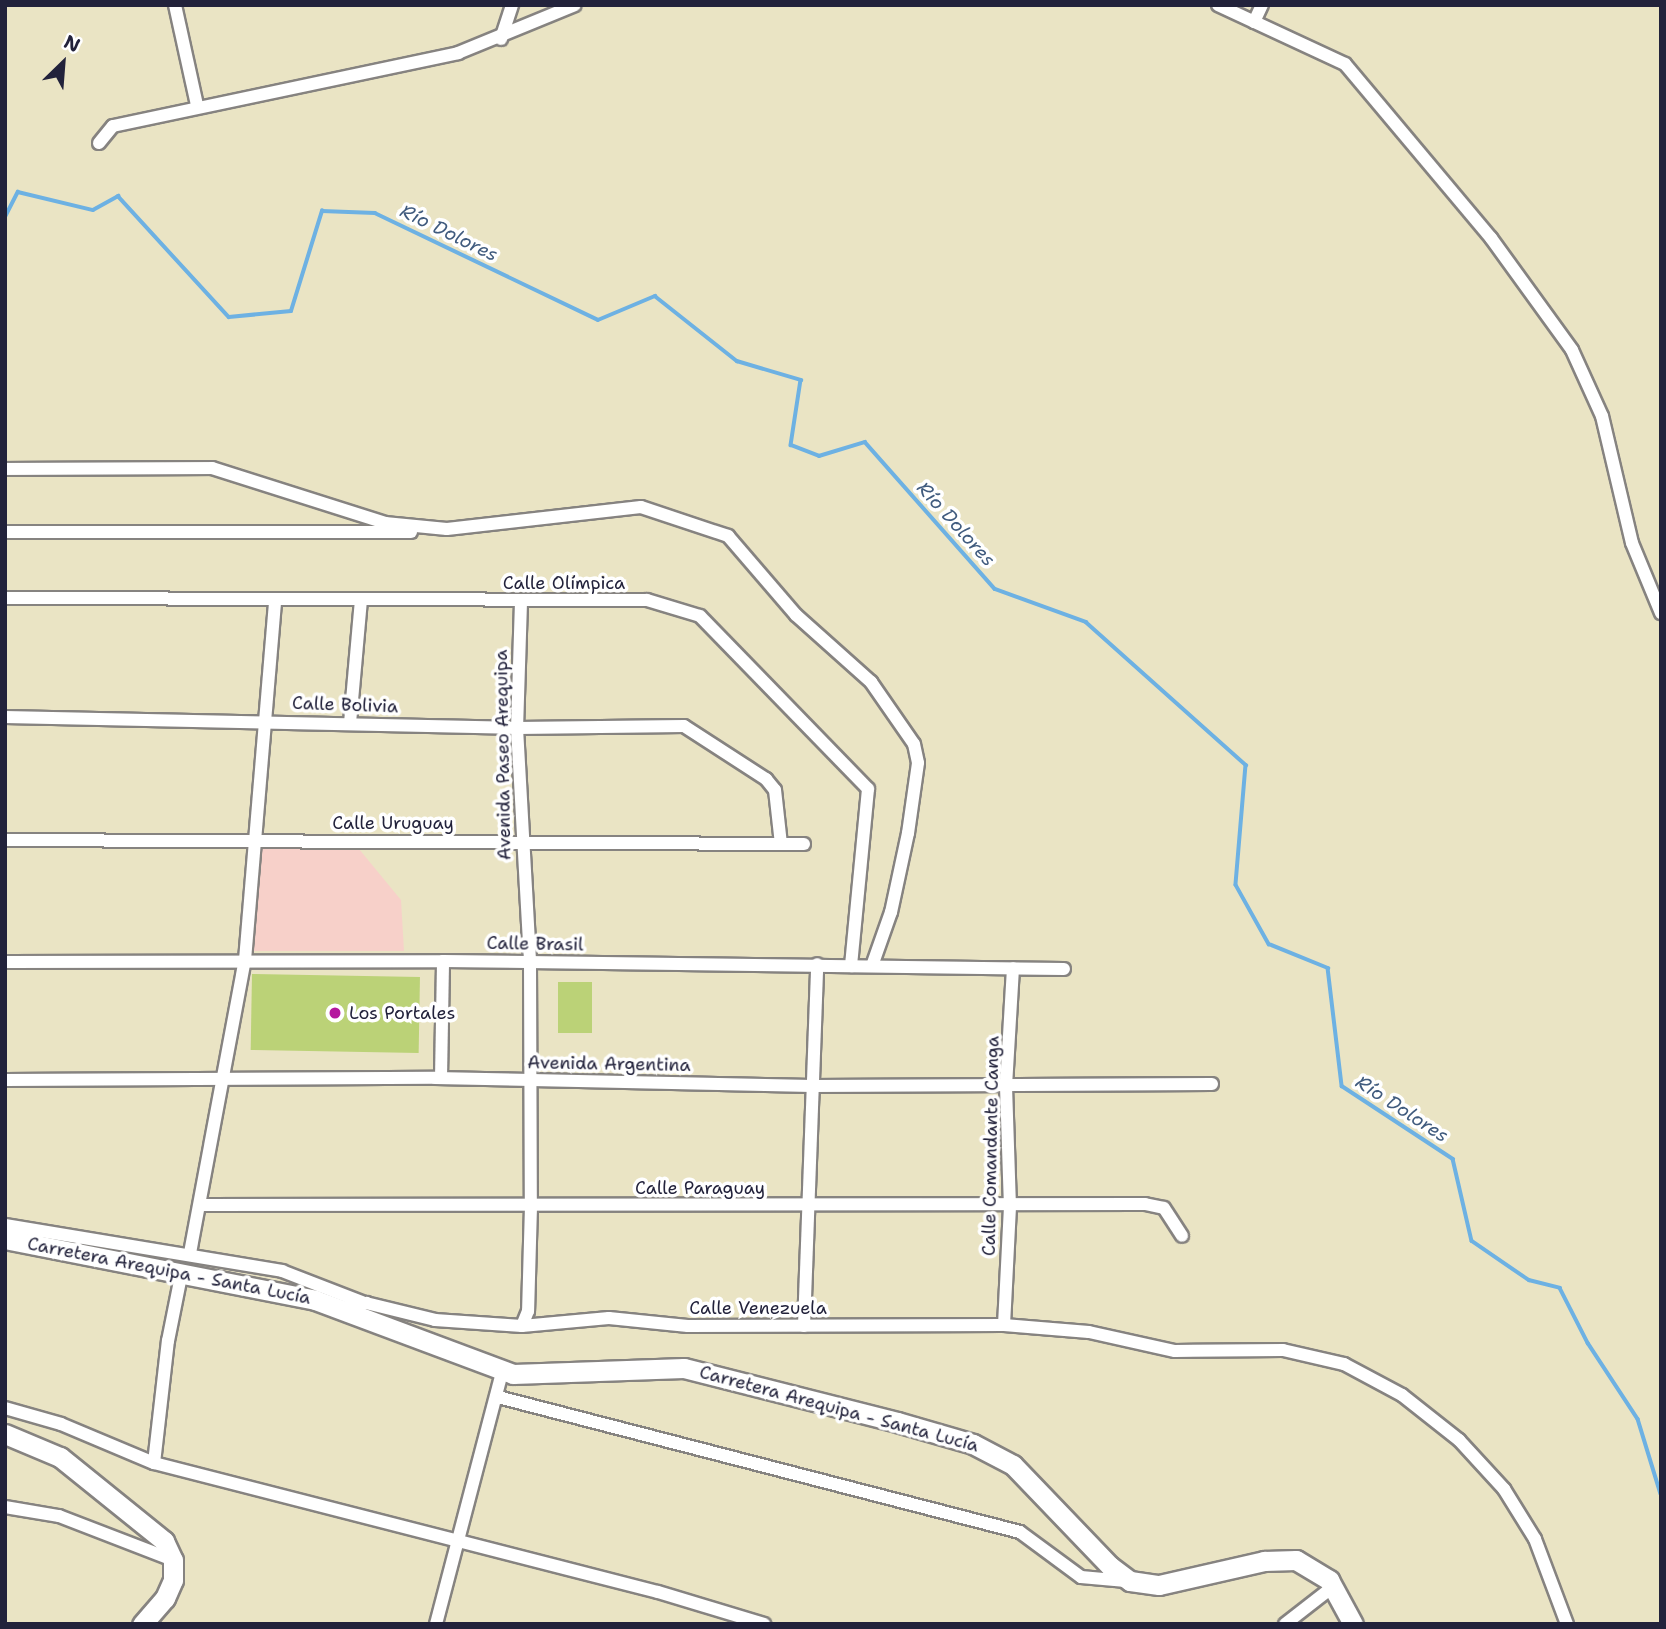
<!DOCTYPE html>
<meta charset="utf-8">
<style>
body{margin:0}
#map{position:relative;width:1666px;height:1629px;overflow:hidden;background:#eae4c4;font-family:"Shantell Sans",sans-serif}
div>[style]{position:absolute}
.built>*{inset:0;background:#f7d0c9}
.green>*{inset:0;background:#bbd277;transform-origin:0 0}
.stream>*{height:3.5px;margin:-1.75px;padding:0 1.75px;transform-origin:1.75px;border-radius:1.75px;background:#6db1e3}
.roads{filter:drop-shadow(2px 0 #868380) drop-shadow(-2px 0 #868380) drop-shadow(0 2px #868380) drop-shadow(0 -2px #868380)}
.minor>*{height:12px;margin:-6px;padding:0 6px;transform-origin:6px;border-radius:6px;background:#fff}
.primary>*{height:19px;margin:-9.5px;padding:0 9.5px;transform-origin:9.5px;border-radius:9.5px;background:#fff}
.dots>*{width:19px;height:19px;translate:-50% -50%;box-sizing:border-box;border:4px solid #fff;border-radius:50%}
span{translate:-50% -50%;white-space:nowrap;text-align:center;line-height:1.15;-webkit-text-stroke:7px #fff;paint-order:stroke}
.street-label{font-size:18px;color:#22223b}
.poi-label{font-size:18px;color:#22223b}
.left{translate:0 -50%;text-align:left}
.water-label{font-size:19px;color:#405b7e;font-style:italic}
.frame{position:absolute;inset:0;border:7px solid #22223b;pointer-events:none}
.north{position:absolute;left:28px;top:28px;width:70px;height:70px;-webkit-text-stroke:5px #fff;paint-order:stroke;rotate:25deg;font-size:19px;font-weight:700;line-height:28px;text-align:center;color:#22223b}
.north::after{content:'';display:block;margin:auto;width:24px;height:32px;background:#22223b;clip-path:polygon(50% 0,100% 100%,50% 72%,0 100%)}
</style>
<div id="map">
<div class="built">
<i style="clip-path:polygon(262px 848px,359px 849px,401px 900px,404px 951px,252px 951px)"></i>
</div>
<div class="green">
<i style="left:252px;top:974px;width:168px;height:76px;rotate:1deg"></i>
<i style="left:558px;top:982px;width:34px;height:51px"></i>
</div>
<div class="stream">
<i style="left:5px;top:217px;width:28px;rotate:-63deg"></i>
<i style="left:18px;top:192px;width:77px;rotate:13.5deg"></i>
<i style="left:93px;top:210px;width:29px;rotate:-29deg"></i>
<i style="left:118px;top:196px;width:164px;rotate:47.5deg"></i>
<i style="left:229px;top:317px;width:62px;rotate:-5.5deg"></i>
<i style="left:291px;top:311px;width:105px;rotate:-72.8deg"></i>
<i style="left:322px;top:211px;width:53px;rotate:2.2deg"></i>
<i style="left:375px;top:213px;width:247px;rotate:25.6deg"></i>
<i style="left:598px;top:320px;width:62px;rotate:-22.8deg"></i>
<i style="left:655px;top:296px;width:105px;rotate:38.4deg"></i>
<i style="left:737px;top:361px;width:67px;rotate:16.5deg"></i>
<i style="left:801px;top:380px;width:66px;rotate:98.7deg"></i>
<i style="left:791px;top:445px;width:30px;rotate:21deg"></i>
<i style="left:819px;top:456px;width:48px;rotate:-16.9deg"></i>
<i style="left:865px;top:442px;width:196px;rotate:48.5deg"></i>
<i style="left:995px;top:589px;width:97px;rotate:19.9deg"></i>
<i style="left:1086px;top:622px;width:215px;rotate:41.8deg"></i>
<i style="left:1246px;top:765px;width:120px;rotate:94.8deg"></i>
<i style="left:1236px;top:885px;width:68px;rotate:60.8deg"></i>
<i style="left:1269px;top:944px;width:64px;rotate:22.1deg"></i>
<i style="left:1328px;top:968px;width:119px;rotate:83.2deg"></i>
<i style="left:1342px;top:1086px;width:133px;rotate:33.3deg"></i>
<i style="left:1453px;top:1159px;width:84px;rotate:77deg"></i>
<i style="left:1472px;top:1241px;width:69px;rotate:34.4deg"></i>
<i style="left:1529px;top:1280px;width:32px;rotate:14deg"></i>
<i style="left:1560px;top:1288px;width:62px;rotate:63deg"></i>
<i style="left:1588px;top:1343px;width:91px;rotate:56.7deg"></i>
<i style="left:1638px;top:1419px;width:78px;rotate:73deg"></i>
</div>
<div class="roads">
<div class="minor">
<i style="left:175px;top:5px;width:102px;rotate:77.6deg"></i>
<i style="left:1218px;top:5px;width:140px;rotate:24.9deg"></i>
<i style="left:1345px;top:64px;width:227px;rotate:50deg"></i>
<i style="left:1491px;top:238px;width:138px;rotate:54.1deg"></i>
<i style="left:1572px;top:350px;width:72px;rotate:65.6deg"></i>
<i style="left:1602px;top:416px;width:130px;rotate:76.7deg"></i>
<i style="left:1632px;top:543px;width:76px;rotate:67.5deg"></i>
<i style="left:1254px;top:22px;width:19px;rotate:-65deg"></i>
<i style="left:501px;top:39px;width:36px;rotate:-72deg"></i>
<i style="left:99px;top:143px;width:22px;rotate:-51deg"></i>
<i style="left:113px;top:126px;width:353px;rotate:-11.9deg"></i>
<i style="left:458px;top:53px;width:126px;rotate:-22.3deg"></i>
<i style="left:5px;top:469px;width:207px;rotate:-0.3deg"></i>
<i style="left:212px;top:468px;width:182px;rotate:17.6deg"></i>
<i style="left:385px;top:523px;width:62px;rotate:5.5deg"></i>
<i style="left:447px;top:529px;width:195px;rotate:-6.5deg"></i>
<i style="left:641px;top:507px;width:92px;rotate:18.4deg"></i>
<i style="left:728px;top:536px;width:104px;rotate:49.3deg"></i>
<i style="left:796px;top:615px;width:101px;rotate:41.8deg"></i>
<i style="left:871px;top:682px;width:75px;rotate:55.3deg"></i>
<i style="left:914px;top:744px;width:19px;rotate:78deg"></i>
<i style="left:918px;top:763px;width:71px;rotate:98.1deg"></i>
<i style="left:908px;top:833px;width:81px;rotate:102.1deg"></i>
<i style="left:891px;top:912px;width:57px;rotate:109.4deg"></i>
<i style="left:5px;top:532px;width:406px"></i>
<i style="left:5px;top:598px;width:642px;rotate:0.18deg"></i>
<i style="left:647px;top:600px;width:55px;rotate:16.8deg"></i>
<i style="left:700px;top:616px;width:241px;rotate:45.8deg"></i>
<i style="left:868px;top:789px;width:178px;rotate:95.5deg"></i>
<i style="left:521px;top:602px;width:126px;rotate:91.8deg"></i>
<i style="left:517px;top:728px;width:234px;rotate:86.8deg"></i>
<i style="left:530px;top:962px;width:244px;rotate:89.8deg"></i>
<i style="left:531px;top:1206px;width:105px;rotate:91.6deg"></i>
<i style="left:528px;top:1311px;width:16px;rotate:112deg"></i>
<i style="left:5px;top:717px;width:512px;rotate:1.23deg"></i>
<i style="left:517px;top:728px;width:167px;rotate:-0.7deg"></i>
<i style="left:684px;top:726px;width:98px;rotate:32.9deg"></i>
<i style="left:766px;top:779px;width:14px;rotate:51deg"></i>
<i style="left:775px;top:790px;width:54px;rotate:83.7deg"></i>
<i style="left:350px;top:723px;width:124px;rotate:-84.9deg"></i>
<i style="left:5px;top:840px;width:799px;rotate:0.29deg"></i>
<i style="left:5px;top:962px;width:438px;rotate:-0.1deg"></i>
<i style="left:443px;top:961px;width:621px;rotate:0.74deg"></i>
<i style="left:441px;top:1078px;width:117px;rotate:-89deg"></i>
<i style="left:5px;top:1080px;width:430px;rotate:-0.3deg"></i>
<i style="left:435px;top:1078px;width:377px;rotate:1.2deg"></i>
<i style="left:812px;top:1086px;width:400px;rotate:-0.3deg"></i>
<i style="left:202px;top:1205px;width:943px;rotate:-0.06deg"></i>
<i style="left:1145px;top:1204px;width:19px;rotate:12deg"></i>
<i style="left:1164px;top:1208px;width:33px;rotate:57deg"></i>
<i style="left:5px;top:1225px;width:281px;rotate:9.4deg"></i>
<i style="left:282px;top:1271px;width:86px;rotate:21.2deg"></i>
<i style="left:190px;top:1253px;width:298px;rotate:-79.4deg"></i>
<i style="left:245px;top:960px;width:362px;rotate:-85.2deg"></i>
<i style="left:342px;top:1308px;width:25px;rotate:-12deg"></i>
<i style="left:366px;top:1303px;width:71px;rotate:13.8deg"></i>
<i style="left:435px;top:1320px;width:87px;rotate:3.9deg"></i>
<i style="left:522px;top:1326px;width:87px;rotate:-5.3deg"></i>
<i style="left:609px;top:1318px;width:79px;rotate:5.8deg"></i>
<i style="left:688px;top:1326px;width:316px;rotate:-0.2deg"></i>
<i style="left:1004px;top:1325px;width:85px;rotate:4.7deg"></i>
<i style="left:1089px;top:1332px;width:88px;rotate:12.5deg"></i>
<i style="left:1175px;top:1351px;width:108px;rotate:-0.5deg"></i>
<i style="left:1283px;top:1350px;width:63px;rotate:12.9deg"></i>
<i style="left:1344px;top:1364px;width:66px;rotate:28.1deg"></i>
<i style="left:1402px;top:1395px;width:73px;rotate:38.3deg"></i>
<i style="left:1459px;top:1440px;width:67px;rotate:47.4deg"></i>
<i style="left:1504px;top:1489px;width:59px;rotate:58.2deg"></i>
<i style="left:1535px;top:1539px;width:91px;rotate:69.4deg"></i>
<i style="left:1004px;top:1325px;width:118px;rotate:-87.1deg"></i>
<i style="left:1010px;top:1207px;width:121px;rotate:-91.9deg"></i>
<i style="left:1006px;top:1086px;width:118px;rotate:-86.6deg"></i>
<i style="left:804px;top:1326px;width:362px;rotate:-87.9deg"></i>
<i style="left:498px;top:1397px;width:539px;rotate:14.5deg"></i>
<i style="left:1020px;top:1532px;width:76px;rotate:36.4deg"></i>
<i style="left:1081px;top:1577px;width:45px;rotate:5.1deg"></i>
<i style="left:5px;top:1408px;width:58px;rotate:15.9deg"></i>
<i style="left:61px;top:1424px;width:101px;rotate:22.8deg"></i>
<i style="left:154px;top:1463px;width:520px;rotate:14.36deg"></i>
<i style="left:658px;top:1592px;width:111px;rotate:16.8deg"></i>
<i style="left:154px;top:1463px;width:123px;rotate:-83.5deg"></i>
<i style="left:168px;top:1341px;width:71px;rotate:-78.7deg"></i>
<i style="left:5px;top:1507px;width:55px;rotate:9.5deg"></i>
<i style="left:59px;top:1516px;width:122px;rotate:21.1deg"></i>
<i style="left:436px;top:1624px;width:260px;rotate:-75.3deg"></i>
<i style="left:1285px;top:1624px;width:62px;rotate:-37.8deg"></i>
</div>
<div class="primary">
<i style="left:5px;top:1239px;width:316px;rotate:11.1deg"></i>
<i style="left:315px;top:1300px;width:211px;rotate:20.5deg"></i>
<i style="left:513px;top:1374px;width:171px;rotate:-2deg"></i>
<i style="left:684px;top:1368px;width:220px;rotate:14.2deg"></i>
<i style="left:897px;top:1422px;width:79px;rotate:16.1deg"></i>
<i style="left:973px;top:1444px;width:45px;rotate:27.7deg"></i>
<i style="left:1013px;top:1465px;width:140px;rotate:46.2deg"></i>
<i style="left:1110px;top:1566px;width:25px;rotate:37deg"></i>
<i style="left:1130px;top:1581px;width:29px;rotate:8deg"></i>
<i style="left:1159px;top:1585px;width:108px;rotate:-12.9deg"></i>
<i style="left:1264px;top:1561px;width:32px;rotate:-2deg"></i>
<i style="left:1296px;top:1560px;width:39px;rotate:31deg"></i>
<i style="left:1329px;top:1580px;width:50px;rotate:61.4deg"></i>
<i style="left:5px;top:1434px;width:60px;rotate:22.7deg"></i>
<i style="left:60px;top:1457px;width:134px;rotate:38.9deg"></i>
<i style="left:164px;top:1541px;width:21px;rotate:65deg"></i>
<i style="left:173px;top:1560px;width:20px;rotate:90deg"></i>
<i style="left:173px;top:1580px;width:20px;rotate:114deg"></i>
<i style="left:165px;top:1598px;width:35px;rotate:131deg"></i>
</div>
</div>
<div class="dots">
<i style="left:335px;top:1013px;background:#b5179e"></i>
</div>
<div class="street-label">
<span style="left:564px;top:583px">Calle Olímpica</span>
<span style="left:345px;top:705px;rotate:2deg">Calle Bolivia</span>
<span style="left:503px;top:755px;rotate:-91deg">Avenida Paseo Arequipa</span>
<span style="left:393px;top:823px">Calle Uruguay</span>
<span style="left:535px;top:944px;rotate:1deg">Calle Brasil</span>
<span style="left:609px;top:1064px;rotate:1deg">Avenida Argentina</span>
<span style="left:991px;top:1146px;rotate:-89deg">Calle Comandante Canga</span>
<span style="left:700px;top:1188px">Calle Paraguay</span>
<span style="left:169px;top:1271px;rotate:11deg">Carretera Arequipa - Santa Lucía</span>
<span style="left:758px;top:1308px">Calle Venezuela</span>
<span style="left:839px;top:1409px;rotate:15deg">Carretera Arequipa - Santa Lucía</span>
</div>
<div class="poi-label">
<span class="left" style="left:349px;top:1013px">Los Portales</span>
</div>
<div class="water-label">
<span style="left:449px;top:233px;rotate:26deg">Río Dolores</span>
<span style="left:956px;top:524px;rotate:48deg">Río Dolores</span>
<span style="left:1402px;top:1109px;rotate:33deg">Río Dolores</span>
</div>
<div class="frame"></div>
<div class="north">N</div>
</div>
